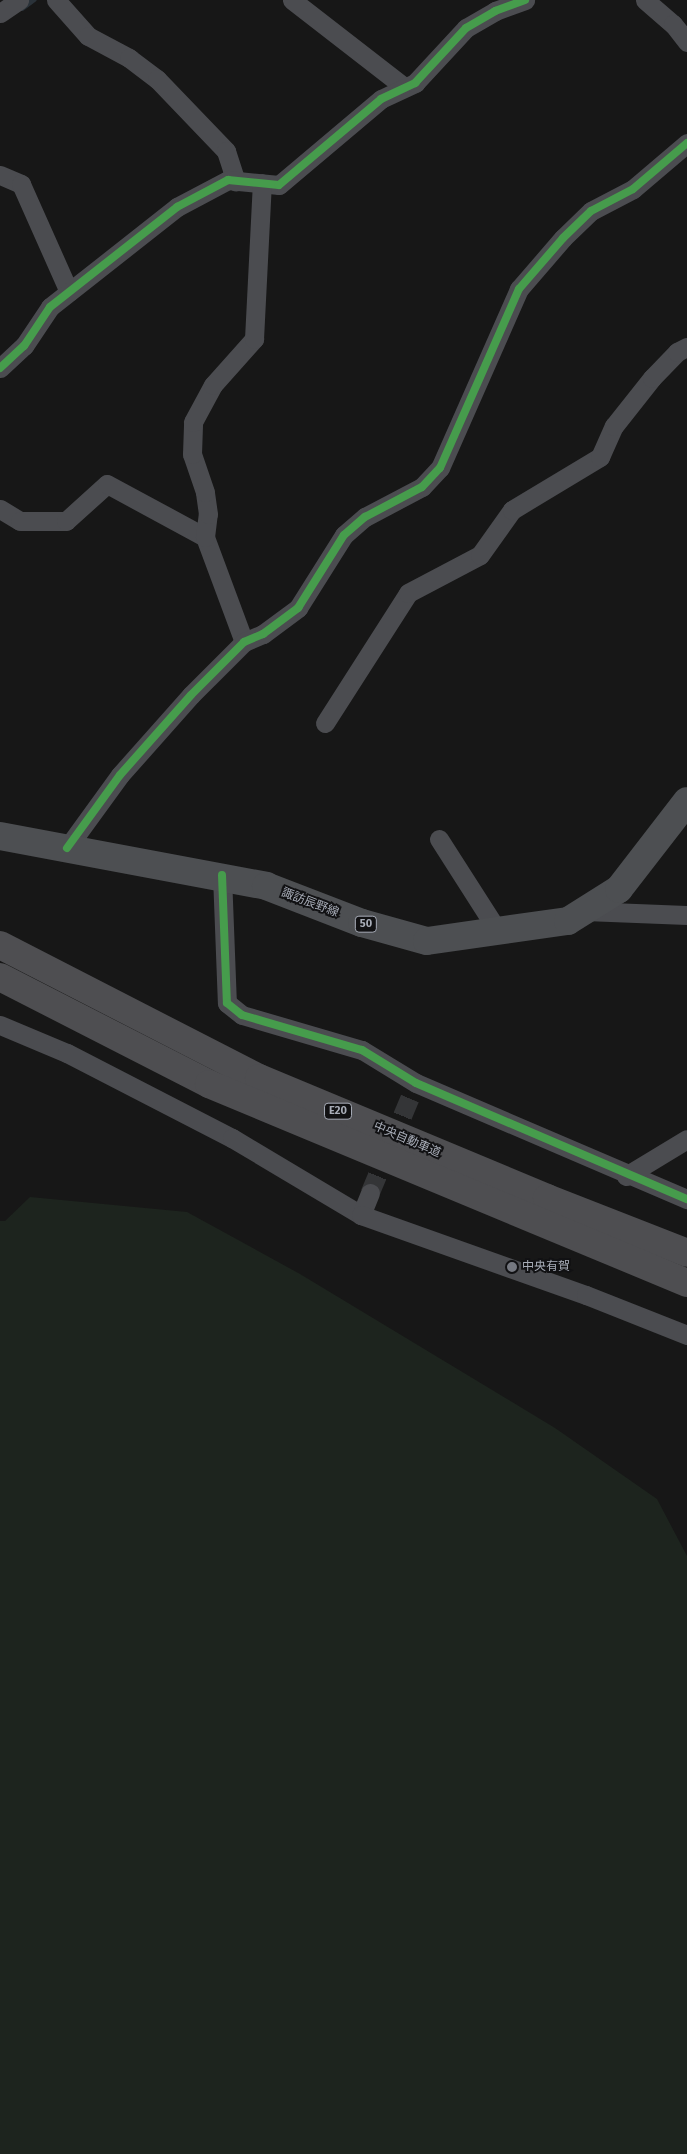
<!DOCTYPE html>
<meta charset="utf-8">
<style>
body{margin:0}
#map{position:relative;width:687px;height:2154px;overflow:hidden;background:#171717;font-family:"Fira Sans","Noto Sans JP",sans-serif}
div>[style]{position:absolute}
.green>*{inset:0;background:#1d241e}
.stream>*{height:5.5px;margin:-2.75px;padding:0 2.75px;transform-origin:2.75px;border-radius:2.75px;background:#2a3239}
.minor-tunnel>*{height:19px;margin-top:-9.5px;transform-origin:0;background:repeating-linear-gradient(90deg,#343537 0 19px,transparent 0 28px)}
.minor>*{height:19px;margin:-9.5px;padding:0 9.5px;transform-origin:9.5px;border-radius:9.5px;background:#4b4c50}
.primary>*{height:28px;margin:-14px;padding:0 14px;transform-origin:14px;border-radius:14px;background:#4d4f52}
.motorway>*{height:28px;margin:-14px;padding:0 14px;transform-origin:14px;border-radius:14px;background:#4e4e51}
.cycleway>*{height:8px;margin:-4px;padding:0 4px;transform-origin:4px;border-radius:4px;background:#469c4c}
.dots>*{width:14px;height:14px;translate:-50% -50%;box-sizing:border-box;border:2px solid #111113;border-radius:50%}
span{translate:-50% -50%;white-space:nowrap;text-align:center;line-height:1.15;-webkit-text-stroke:4px #111113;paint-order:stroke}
.shield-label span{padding:1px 4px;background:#111113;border:1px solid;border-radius:4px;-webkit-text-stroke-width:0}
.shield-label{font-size:11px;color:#a8adb8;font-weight:700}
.street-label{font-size:12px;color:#a8adb8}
.poi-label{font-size:12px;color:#a8adb8}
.left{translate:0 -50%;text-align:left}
</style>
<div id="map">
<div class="green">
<i style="clip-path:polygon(30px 1197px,187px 1212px,300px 1274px,555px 1428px,657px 1499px,687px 1556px,687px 2154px,0 2154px,0 1221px,5px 1221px)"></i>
</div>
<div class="stream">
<i style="left:22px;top:8px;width:14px;rotate:-36deg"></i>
</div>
<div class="minor-tunnel">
<i style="left:370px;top:1193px;width:103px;rotate:-67.2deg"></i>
</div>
<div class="minor">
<i style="left:56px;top:0;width:48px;rotate:48.4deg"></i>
<i style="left:88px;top:36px;width:47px;rotate:28.2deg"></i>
<i style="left:129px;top:58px;width:35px;rotate:37deg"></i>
<i style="left:157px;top:79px;width:100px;rotate:46.2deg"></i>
<i style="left:226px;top:151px;width:32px;rotate:72deg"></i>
<i style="left:292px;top:0;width:142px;rotate:37.8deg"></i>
<i style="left:645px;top:0;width:37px;rotate:41deg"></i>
<i style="left:673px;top:24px;width:23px;rotate:52deg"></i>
<i style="left:0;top:13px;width:23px;rotate:-34deg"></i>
<i style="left:0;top:175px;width:23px;rotate:23deg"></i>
<i style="left:21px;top:184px;width:118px;rotate:66deg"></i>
<i style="left:0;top:368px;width:33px;rotate:-43deg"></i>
<i style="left:24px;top:346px;width:47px;rotate:-56.3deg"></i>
<i style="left:50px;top:307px;width:162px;rotate:-38.2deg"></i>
<i style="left:177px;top:207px;width:58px;rotate:-27.9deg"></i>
<i style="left:228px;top:180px;width:51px;rotate:5.6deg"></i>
<i style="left:279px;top:185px;width:133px;rotate:-40.1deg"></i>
<i style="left:381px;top:99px;width:38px;rotate:-25deg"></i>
<i style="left:415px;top:83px;width:75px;rotate:-47.2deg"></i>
<i style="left:466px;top:28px;width:34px;rotate:-30deg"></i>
<i style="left:495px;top:11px;width:32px;rotate:-20deg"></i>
<i style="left:0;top:509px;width:23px;rotate:31deg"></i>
<i style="left:20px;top:521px;width:46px"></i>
<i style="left:66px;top:521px;width:55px;rotate:-42.1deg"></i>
<i style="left:107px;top:484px;width:111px;rotate:28.4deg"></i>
<i style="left:244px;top:642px;width:112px;rotate:-110.4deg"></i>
<i style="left:205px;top:537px;width:23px;rotate:-83deg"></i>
<i style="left:208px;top:514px;width:22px;rotate:-98deg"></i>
<i style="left:205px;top:492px;width:40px;rotate:-108.9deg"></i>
<i style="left:192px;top:454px;width:32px;rotate:-88deg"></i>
<i style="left:193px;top:422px;width:42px;rotate:-61.6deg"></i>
<i style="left:213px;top:385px;width:62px;rotate:-48.3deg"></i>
<i style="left:254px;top:339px;width:156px;rotate:-87.1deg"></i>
<i style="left:325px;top:723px;width:154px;rotate:-57.4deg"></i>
<i style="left:408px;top:593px;width:81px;rotate:-27.8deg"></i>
<i style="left:480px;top:555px;width:55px;rotate:-54.6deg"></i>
<i style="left:512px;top:510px;width:103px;rotate:-31.1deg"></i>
<i style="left:600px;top:457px;width:34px;rotate:-66deg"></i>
<i style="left:614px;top:426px;width:61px;rotate:-51.6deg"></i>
<i style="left:652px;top:378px;width:36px;rotate:-46deg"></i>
<i style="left:677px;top:352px;width:11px;rotate:-27deg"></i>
<i style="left:439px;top:839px;width:112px;rotate:57.4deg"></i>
<i style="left:67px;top:848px;width:90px;rotate:-54deg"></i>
<i style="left:120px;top:775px;width:107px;rotate:-48.4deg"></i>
<i style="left:191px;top:695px;width:75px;rotate:-45deg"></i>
<i style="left:244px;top:642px;width:21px;rotate:-23deg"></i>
<i style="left:263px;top:634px;width:44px;rotate:-36.6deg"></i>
<i style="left:298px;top:608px;width:86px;rotate:-57.8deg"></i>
<i style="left:344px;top:535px;width:28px;rotate:-41deg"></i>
<i style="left:365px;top:517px;width:64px;rotate:-27.8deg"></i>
<i style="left:422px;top:487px;width:26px;rotate:-47deg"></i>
<i style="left:440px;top:468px;width:196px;rotate:-66.2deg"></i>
<i style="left:519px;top:289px;width:67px;rotate:-49.2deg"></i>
<i style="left:563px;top:238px;width:39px;rotate:-44deg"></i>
<i style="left:591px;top:211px;width:47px;rotate:-27.6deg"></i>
<i style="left:633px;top:189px;width:71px;rotate:-40.4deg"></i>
<i style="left:222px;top:875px;width:128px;rotate:87.8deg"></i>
<i style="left:227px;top:1003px;width:19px;rotate:39deg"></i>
<i style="left:242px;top:1015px;width:125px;rotate:16.3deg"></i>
<i style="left:362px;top:1050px;width:63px;rotate:31.4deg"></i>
<i style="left:416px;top:1083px;width:295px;rotate:23.2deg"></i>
<i style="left:585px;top:911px;width:102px;rotate:2.2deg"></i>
<i style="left:0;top:1025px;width:73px;rotate:22.7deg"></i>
<i style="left:67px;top:1053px;width:186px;rotate:27.3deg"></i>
<i style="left:232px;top:1138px;width:150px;rotate:30.8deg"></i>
<i style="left:626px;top:1176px;width:71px;rotate:-31.2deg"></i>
<i style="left:370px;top:1193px;width:24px;rotate:112deg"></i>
<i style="left:361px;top:1215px;width:239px;rotate:19.6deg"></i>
<i style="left:586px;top:1295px;width:109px;rotate:21.6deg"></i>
</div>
<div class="primary">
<i style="left:0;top:836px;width:271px;rotate:10.6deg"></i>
<i style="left:266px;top:886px;width:103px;rotate:21.1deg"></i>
<i style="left:362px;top:923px;width:67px;rotate:15.5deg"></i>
<i style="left:427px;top:941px;width:142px;rotate:-8.1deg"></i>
<i style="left:568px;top:921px;width:60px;rotate:-32.1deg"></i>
<i style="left:619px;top:889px;width:111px;rotate:-52.3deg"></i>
</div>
<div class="motorway">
<i style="left:0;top:945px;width:291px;rotate:27.2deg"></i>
<i style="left:259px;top:1078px;width:312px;rotate:22.6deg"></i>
<i style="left:547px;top:1198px;width:150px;rotate:21.4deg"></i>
<i style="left:0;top:977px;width:235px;rotate:27.1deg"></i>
<i style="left:209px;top:1084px;width:518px;rotate:22.6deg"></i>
</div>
<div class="cycleway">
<i style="left:0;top:368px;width:33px;rotate:-43deg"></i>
<i style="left:24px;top:346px;width:47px;rotate:-56.3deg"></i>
<i style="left:50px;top:307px;width:162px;rotate:-38.2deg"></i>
<i style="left:177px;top:207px;width:58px;rotate:-27.9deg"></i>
<i style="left:228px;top:180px;width:51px;rotate:5.6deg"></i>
<i style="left:279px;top:185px;width:133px;rotate:-40.1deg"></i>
<i style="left:381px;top:99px;width:38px;rotate:-25deg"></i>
<i style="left:415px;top:83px;width:75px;rotate:-47.2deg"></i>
<i style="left:466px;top:28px;width:34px;rotate:-30deg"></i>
<i style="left:495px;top:11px;width:32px;rotate:-20deg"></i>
<i style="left:67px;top:848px;width:90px;rotate:-54deg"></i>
<i style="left:120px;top:775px;width:107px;rotate:-48.4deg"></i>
<i style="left:191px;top:695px;width:75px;rotate:-45deg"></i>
<i style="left:244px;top:642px;width:21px;rotate:-23deg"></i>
<i style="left:263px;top:634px;width:44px;rotate:-36.6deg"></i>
<i style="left:298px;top:608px;width:86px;rotate:-57.8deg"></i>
<i style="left:344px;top:535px;width:28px;rotate:-41deg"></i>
<i style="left:365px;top:517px;width:64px;rotate:-27.8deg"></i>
<i style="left:422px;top:487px;width:26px;rotate:-47deg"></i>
<i style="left:440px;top:468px;width:196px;rotate:-66.2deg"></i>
<i style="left:519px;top:289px;width:67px;rotate:-49.2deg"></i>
<i style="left:563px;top:238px;width:39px;rotate:-44deg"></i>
<i style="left:591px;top:211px;width:47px;rotate:-27.6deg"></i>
<i style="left:633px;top:189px;width:71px;rotate:-40.4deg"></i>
<i style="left:222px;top:875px;width:128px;rotate:87.8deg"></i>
<i style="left:227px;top:1003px;width:19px;rotate:39deg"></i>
<i style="left:242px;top:1015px;width:125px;rotate:16.3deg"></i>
<i style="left:362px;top:1050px;width:63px;rotate:31.4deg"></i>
<i style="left:416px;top:1083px;width:295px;rotate:23.2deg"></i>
</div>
<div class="dots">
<i style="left:512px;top:1267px;background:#757880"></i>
</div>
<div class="shield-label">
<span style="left:366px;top:924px">50</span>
<span style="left:338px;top:1111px">E20</span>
</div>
<div class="street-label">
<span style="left:310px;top:903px;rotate:21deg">諏訪辰野線</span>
<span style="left:407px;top:1140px;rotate:23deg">中央自動車道</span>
</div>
<div class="poi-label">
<span class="left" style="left:522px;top:1267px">中央有賀</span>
</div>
</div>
